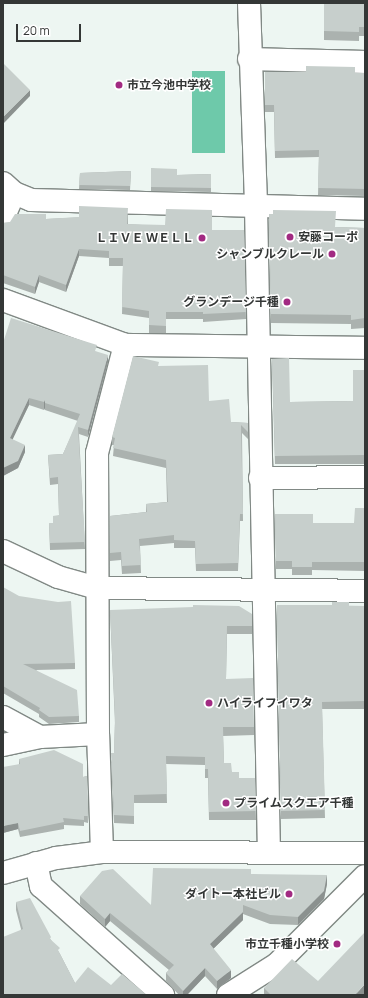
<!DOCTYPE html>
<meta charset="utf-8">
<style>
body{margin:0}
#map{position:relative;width:368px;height:998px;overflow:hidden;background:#edf6f2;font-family:Manrope,"Noto Sans JP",sans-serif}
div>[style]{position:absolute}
.water>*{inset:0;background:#6ec9aa;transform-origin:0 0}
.roads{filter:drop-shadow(1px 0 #818985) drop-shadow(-1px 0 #818985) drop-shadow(0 1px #818985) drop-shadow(0 -1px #818985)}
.minor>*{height:22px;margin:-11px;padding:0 11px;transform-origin:11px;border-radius:11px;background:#fff}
.wall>*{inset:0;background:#abb2af}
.shaded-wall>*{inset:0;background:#8b918f}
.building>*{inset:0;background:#c7cfcc}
.dots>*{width:11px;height:11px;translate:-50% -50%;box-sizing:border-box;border:2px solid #fff;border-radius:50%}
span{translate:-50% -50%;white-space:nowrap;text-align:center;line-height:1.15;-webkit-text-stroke:3px #fff;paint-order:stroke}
.poi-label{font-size:12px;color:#343736;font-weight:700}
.left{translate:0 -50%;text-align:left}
.right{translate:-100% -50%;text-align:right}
.frame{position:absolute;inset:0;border:4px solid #343736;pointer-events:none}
.scale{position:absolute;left:16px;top:24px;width:65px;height:18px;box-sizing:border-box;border:2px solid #343736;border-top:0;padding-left:5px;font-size:12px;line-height:14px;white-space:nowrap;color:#343736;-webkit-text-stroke:3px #fff;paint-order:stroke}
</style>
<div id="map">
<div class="water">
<i style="left:225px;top:71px;width:82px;height:33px;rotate:90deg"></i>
</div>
<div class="roads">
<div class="minor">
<i style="left:249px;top:3px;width:204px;rotate:88deg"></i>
<i style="left:256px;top:207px;width:645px;rotate:88.85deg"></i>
<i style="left:249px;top:59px;width:116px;rotate:1.5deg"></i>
<i style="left:3px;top:183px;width:15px;rotate:42deg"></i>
<i style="left:14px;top:193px;width:18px;rotate:22deg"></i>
<i style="left:31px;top:200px;width:334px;rotate:1.5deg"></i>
<i style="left:3px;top:219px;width:28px;rotate:-67deg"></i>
<i style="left:3px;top:300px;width:130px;rotate:20.2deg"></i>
<i style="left:125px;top:345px;width:240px;rotate:0.7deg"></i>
<i style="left:260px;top:478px;width:105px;rotate:-0.5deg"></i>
<i style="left:3px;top:551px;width:61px;rotate:25.3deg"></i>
<i style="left:58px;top:577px;width:41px;rotate:15.8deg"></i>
<i style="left:97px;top:588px;width:268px;rotate:0.6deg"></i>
<i style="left:3px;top:717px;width:42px;rotate:28.4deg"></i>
<i style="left:3px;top:745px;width:38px;rotate:-12deg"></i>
<i style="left:40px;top:737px;width:58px;rotate:-3deg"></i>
<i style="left:102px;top:852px;width:118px;rotate:-91.9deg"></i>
<i style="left:98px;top:734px;width:281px;rotate:-90.2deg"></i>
<i style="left:97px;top:453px;width:112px;rotate:-75.5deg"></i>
<i style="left:36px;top:863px;width:24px;rotate:78deg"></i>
<i style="left:41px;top:886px;width:164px;rotate:41.8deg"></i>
<i style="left:3px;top:873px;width:55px;rotate:-15.8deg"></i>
<i style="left:56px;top:858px;width:46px;rotate:-7.4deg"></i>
<i style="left:102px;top:852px;width:263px;rotate:0.2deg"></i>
<i style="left:228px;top:995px;width:58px;rotate:-32.3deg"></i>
<i style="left:277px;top:964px;width:124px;rotate:-45deg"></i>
</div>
</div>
<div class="wall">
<i style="clip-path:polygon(324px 3px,365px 3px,365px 36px,359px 36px,359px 41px,324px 40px)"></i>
<i style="clip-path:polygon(265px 72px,365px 73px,365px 196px,318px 195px,319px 157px,275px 158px,274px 112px,265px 112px)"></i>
<i style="clip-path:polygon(151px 168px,177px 175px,211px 174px,211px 192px,151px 191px)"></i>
<i style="clip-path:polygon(131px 171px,130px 190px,79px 189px,80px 173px)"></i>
<i style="clip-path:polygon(269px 214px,335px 227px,365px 228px,365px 328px,351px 329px,351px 324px,271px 323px)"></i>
<i style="clip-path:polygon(128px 215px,128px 224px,212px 230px,244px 230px,246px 319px,203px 322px,203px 319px,166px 319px,166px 333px,149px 333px,149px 318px,122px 314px,123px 266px,109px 266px,109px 258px,79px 256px,66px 292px,39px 282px,35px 294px,3px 283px,3px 223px,46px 219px)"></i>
<i style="clip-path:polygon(3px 343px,97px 352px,108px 362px,88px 437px,79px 434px,85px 549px,50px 550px,49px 523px,53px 523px,59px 515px,58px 484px,50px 485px,48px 455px,63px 454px,78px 421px,45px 410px,45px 408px,44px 410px,29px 405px,12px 439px,25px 452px,18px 468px,3px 476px)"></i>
<i style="clip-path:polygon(272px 359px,290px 402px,353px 401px,365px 370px,365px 464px,275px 464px)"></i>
<i style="clip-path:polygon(159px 366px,209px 401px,231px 422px,248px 423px,248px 439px,242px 433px,243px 521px,240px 521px,238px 571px,196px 571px,195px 548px,174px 548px,174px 543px,140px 546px,141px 573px,122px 574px,121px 560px,110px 561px,110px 516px,146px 512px,146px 504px,167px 502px,166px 468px,113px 456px,114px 445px,112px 445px,112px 437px)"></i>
<i style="clip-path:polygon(365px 508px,365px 571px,312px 570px,312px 575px,292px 575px,292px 569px,276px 569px,275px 514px,313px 523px,354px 523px)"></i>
<i style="clip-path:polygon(3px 587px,75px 663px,75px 669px,36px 670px,79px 716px,79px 722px,49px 724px,39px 717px,39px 714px,3px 693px)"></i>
<i style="clip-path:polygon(277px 605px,365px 606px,365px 709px,322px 709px,325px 818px,281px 819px)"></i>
<i style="clip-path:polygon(110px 610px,252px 614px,252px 634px,227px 634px,226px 679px,254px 727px,254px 735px,223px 736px,224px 763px,232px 772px,239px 778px,255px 778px,256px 820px,209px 820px,208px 778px,205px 778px,205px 765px,166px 764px,167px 803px,134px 803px,134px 824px,114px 823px,111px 762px,114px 753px,115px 723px)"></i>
<i style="clip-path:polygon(19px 759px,83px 777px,87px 776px,88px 823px,84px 822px,84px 826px,64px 825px,64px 829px,20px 837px,18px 829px,3px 833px,19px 764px)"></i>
<i style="clip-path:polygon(251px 874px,327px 884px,324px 899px,298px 925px,270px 924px,243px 914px,243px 920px,213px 949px,231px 978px,217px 989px,205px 976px,187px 995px,179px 995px,166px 981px,166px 973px,169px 970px,110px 921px,105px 927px,80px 904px,80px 896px,151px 905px)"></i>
<i style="clip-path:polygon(16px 902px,51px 940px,60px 954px,75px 983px,111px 985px,3px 995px,21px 929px,16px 910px)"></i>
<i style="clip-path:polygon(318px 981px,365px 995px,264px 995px,264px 988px)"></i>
</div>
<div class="shaded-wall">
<i style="clip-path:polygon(30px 90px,30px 96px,3px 124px,3px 117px)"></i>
<i style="clip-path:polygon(79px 249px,79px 256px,66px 292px,66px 285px)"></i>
<i style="clip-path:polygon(39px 275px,39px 282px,35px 294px,35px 287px)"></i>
<i style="clip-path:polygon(108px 355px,108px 362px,88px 437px,88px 430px)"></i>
<i style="clip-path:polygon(29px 398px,29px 405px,10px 445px,10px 438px)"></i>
<i style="clip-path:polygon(45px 400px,45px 408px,44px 410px,44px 402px)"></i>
<i style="clip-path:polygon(25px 445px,25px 452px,18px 468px,3px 476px,3px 468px)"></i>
<i style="clip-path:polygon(18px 823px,18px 829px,3px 833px,3px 826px)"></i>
<i style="clip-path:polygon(327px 875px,327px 884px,324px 899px,298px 925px,298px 917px)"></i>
<i style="clip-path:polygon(243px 912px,243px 920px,210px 952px,210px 944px)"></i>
<i style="clip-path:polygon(110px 913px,110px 921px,105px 927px,105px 919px)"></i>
<i style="clip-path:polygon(205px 968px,205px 976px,187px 995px,183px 995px,183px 991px)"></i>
<i style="clip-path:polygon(231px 970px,231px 978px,217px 989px,217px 981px)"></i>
<i style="clip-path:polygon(365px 984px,365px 995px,355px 995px)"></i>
</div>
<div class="building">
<i style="clip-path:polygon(324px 3px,365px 3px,365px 27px,359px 27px,359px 32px,324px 31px)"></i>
<i style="clip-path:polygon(3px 63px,30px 90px,3px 117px)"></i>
<i style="clip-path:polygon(306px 66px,355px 67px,355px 73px,365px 73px,365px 189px,318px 188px,319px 150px,275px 151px,274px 105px,265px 105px,265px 72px,306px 72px)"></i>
<i style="clip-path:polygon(151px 168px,177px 169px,177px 175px,211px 174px,211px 188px,151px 187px)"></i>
<i style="clip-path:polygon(131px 171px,130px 186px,79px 185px,80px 173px)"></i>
<i style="clip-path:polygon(79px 206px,128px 208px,127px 224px,165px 225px,166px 209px,212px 210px,212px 230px,244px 230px,246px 312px,203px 314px,203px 312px,166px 312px,166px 326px,149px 325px,149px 311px,122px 307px,123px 258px,109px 258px,109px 251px,79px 249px,66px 285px,39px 275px,35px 287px,3px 275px,3px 223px,10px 222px,15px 214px,46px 214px,46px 219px,79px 217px)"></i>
<i style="clip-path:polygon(273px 210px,336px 211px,335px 227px,365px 228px,365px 318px,351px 320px,351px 315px,271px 314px,269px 214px,273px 214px)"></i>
<i style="clip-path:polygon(11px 318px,97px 345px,95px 351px,108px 355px,88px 430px,78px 427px,85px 542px,50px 543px,49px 523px,53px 523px,53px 516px,59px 515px,58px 477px,50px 478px,48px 455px,63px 454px,80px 414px,45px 403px,45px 400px,44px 402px,29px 398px,10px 438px,25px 445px,18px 461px,3px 468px,3px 343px)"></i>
<i style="clip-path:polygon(133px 356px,159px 362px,158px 366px,208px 365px,209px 401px,229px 399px,231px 422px,248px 423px,248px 432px,241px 425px,243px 514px,240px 514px,238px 563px,196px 564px,195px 541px,174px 540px,174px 535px,139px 539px,141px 565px,122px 566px,121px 552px,110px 553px,110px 516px,147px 512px,146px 504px,168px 502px,166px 460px,113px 448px,115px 438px,112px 437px)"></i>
<i style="clip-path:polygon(289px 358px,290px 402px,353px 401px,353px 370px,365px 370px,365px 455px,275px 456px,272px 359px)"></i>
<i style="clip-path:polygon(355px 508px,365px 508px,365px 562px,312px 562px,312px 567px,292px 567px,292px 561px,276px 561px,275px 514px,313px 514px,313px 523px,354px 523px)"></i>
<i style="clip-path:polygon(3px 587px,19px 596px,58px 602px,71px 601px,75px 663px,23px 664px,77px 690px,79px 716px,49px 717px,39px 710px,40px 708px,3px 686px)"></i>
<i style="clip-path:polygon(332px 602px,349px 602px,349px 606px,365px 606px,365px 701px,322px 702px,325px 810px,281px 811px,277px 605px,332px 605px)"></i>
<i style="clip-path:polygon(193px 605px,239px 606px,252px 614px,252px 626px,227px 626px,226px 679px,253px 678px,254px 727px,223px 727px,224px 763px,231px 763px,232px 772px,239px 772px,239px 778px,255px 778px,256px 811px,209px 812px,208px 769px,205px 769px,205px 757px,166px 756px,167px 794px,134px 795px,134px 816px,114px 815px,111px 753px,114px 753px,115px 717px,110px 610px,193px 607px)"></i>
<i style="clip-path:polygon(54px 750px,83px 764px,83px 777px,87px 776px,88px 816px,84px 816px,84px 820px,63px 818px,64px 822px,20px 831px,18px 823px,3px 826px,3px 767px,20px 764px,19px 759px)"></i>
<i style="clip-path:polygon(153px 868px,251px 869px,251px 874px,327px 875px,324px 891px,298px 917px,270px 915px,243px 905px,243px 912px,210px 944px,231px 970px,217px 981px,205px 968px,183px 991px,166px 973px,174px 965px,110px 913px,105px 919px,80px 896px,102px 871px,113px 869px,151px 905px)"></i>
<i style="clip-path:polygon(30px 898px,51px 937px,50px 939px,60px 948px,58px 950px,75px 983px,88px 967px,111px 985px,122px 974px,147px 995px,3px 995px,3px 937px,23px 929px,16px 902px)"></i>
<i style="clip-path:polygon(365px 932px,365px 984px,355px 995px,271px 995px,264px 988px,292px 959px,318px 981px)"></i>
</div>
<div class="dots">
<i style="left:119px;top:85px;background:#a22a82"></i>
<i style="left:290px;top:237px;background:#a22a82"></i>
<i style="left:202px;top:238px;background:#a22a82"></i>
<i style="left:332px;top:254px;background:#a22a82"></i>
<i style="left:287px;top:302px;background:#a22a82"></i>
<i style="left:209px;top:703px;background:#a22a82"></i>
<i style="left:226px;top:803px;background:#a22a82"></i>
<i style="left:289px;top:894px;background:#a22a82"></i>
<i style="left:337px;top:944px;background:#a22a82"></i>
</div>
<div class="poi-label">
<span class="left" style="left:127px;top:85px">市立今池中学校</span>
<span class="left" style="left:298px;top:237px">安藤コーポ</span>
<span class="right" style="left:194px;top:238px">ＬＩＶＥ ＷＥＬＬ</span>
<span class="right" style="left:324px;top:254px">シャンブルクレール</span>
<span class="right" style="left:279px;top:302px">グランデージ千種</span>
<span class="left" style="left:217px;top:703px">ハイライフイワタ</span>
<span class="left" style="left:234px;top:803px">プライムスクエア千種</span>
<span class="right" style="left:281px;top:894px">ダイトー本社ビル</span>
<span class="right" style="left:329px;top:944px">市立千種小学校</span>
</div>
<div class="frame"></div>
<div class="scale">20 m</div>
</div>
